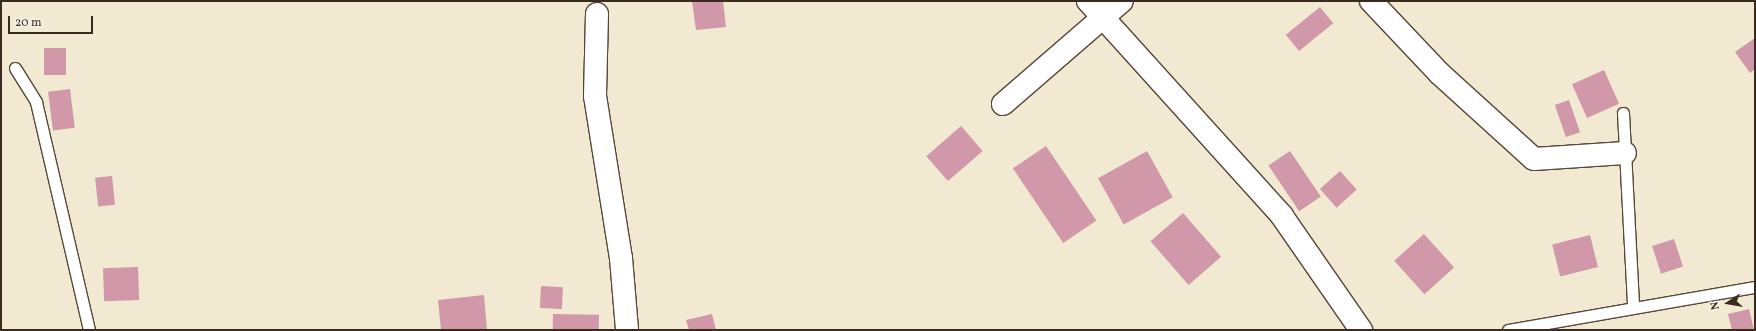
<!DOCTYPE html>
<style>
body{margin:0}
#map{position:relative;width:1756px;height:331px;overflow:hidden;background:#f1e9d2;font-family:Vollkorn,serif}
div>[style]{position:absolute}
.building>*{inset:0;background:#d098a9;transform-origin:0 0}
.roads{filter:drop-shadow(1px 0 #564739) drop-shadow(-1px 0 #564739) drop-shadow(0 1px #564739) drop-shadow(0 -1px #564739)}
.lane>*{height:11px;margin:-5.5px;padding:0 5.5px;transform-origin:5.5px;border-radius:5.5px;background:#fff}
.street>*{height:22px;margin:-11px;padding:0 11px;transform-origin:11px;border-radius:11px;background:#fff}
span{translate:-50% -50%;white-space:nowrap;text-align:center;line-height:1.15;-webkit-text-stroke:3.5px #f7f3e8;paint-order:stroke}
.frame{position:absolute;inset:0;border:2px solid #3b2a1e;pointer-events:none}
.north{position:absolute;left:1708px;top:283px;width:40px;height:40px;-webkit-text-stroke:3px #f7f3e8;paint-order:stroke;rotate:258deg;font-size:11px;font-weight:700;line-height:16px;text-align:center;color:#3b2a1e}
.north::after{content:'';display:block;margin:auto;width:14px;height:18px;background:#3b2a1e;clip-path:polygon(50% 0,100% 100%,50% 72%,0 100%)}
.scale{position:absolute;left:8px;top:16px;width:85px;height:18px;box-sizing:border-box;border:2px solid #3b2a1e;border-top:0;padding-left:5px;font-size:12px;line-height:14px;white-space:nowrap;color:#3b2a1e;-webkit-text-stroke:3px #f7f3e8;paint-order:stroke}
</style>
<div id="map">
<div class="building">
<i style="clip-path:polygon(692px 1px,723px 1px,726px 27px,696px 30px)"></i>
<i style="left:1320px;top:7px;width:21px;height:44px;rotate:51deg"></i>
<i style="clip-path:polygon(1755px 38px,1755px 69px,1750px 73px,1735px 52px)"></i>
<i style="left:44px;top:48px;width:22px;height:27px"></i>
<i style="left:1604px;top:70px;width:37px;height:35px;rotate:66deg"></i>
<i style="left:70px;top:89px;width:39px;height:22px;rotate:83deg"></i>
<i style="left:1569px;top:100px;width:34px;height:15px;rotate:71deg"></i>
<i style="left:961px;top:126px;width:33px;height:46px;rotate:49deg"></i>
<i style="left:1046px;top:146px;width:90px;height:40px;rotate:56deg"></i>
<i style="left:1147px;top:151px;width:53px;height:56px;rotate:61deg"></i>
<i style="left:1290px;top:151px;width:55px;height:26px;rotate:56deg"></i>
<i style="left:1340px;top:171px;width:25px;height:27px;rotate:48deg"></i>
<i style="left:112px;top:176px;width:29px;height:17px;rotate:84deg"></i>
<i style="left:1183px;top:213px;width:58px;height:43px;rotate:49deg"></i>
<i style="left:1424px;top:234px;width:45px;height:40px;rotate:48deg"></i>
<i style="left:1590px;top:235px;width:33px;height:39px;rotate:76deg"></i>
<i style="left:1674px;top:239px;width:29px;height:23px;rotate:72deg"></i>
<i style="left:138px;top:267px;width:33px;height:35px;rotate:88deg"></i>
<i style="left:541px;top:286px;width:22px;height:22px;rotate:3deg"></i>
<i style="clip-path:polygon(484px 295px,487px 330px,441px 330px,438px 300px)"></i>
<i style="clip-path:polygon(1749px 309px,1754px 330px,1732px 330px,1728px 314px)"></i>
<i style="left:553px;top:314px;width:46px;height:16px;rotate:1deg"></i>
<i style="clip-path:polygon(712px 314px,716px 330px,689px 330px,686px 320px)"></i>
</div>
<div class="roads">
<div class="lane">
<i style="left:15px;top:68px;width:40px;rotate:58deg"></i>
<i style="left:36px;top:102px;width:234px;rotate:76.9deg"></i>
<i style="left:1623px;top:113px;width:194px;rotate:87deg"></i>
<i style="left:1508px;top:330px;width:251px;rotate:-9.9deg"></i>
</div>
<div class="street">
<i style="left:1088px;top:1px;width:290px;rotate:47.9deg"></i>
<i style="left:1282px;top:216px;width:139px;rotate:55.3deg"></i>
<i style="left:1371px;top:1px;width:99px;rotate:46.6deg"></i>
<i style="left:1439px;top:73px;width:128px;rotate:42.2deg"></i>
<i style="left:1534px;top:159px;width:91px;rotate:-3.8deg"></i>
<i style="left:597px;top:14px;width:82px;rotate:91.4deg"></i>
<i style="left:595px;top:96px;width:164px;rotate:80.9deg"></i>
<i style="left:621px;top:258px;width:72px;rotate:85.2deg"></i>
<i style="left:1003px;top:104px;width:157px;rotate:-40.9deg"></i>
</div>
</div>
<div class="frame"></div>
<div class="north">N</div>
<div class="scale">20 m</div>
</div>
